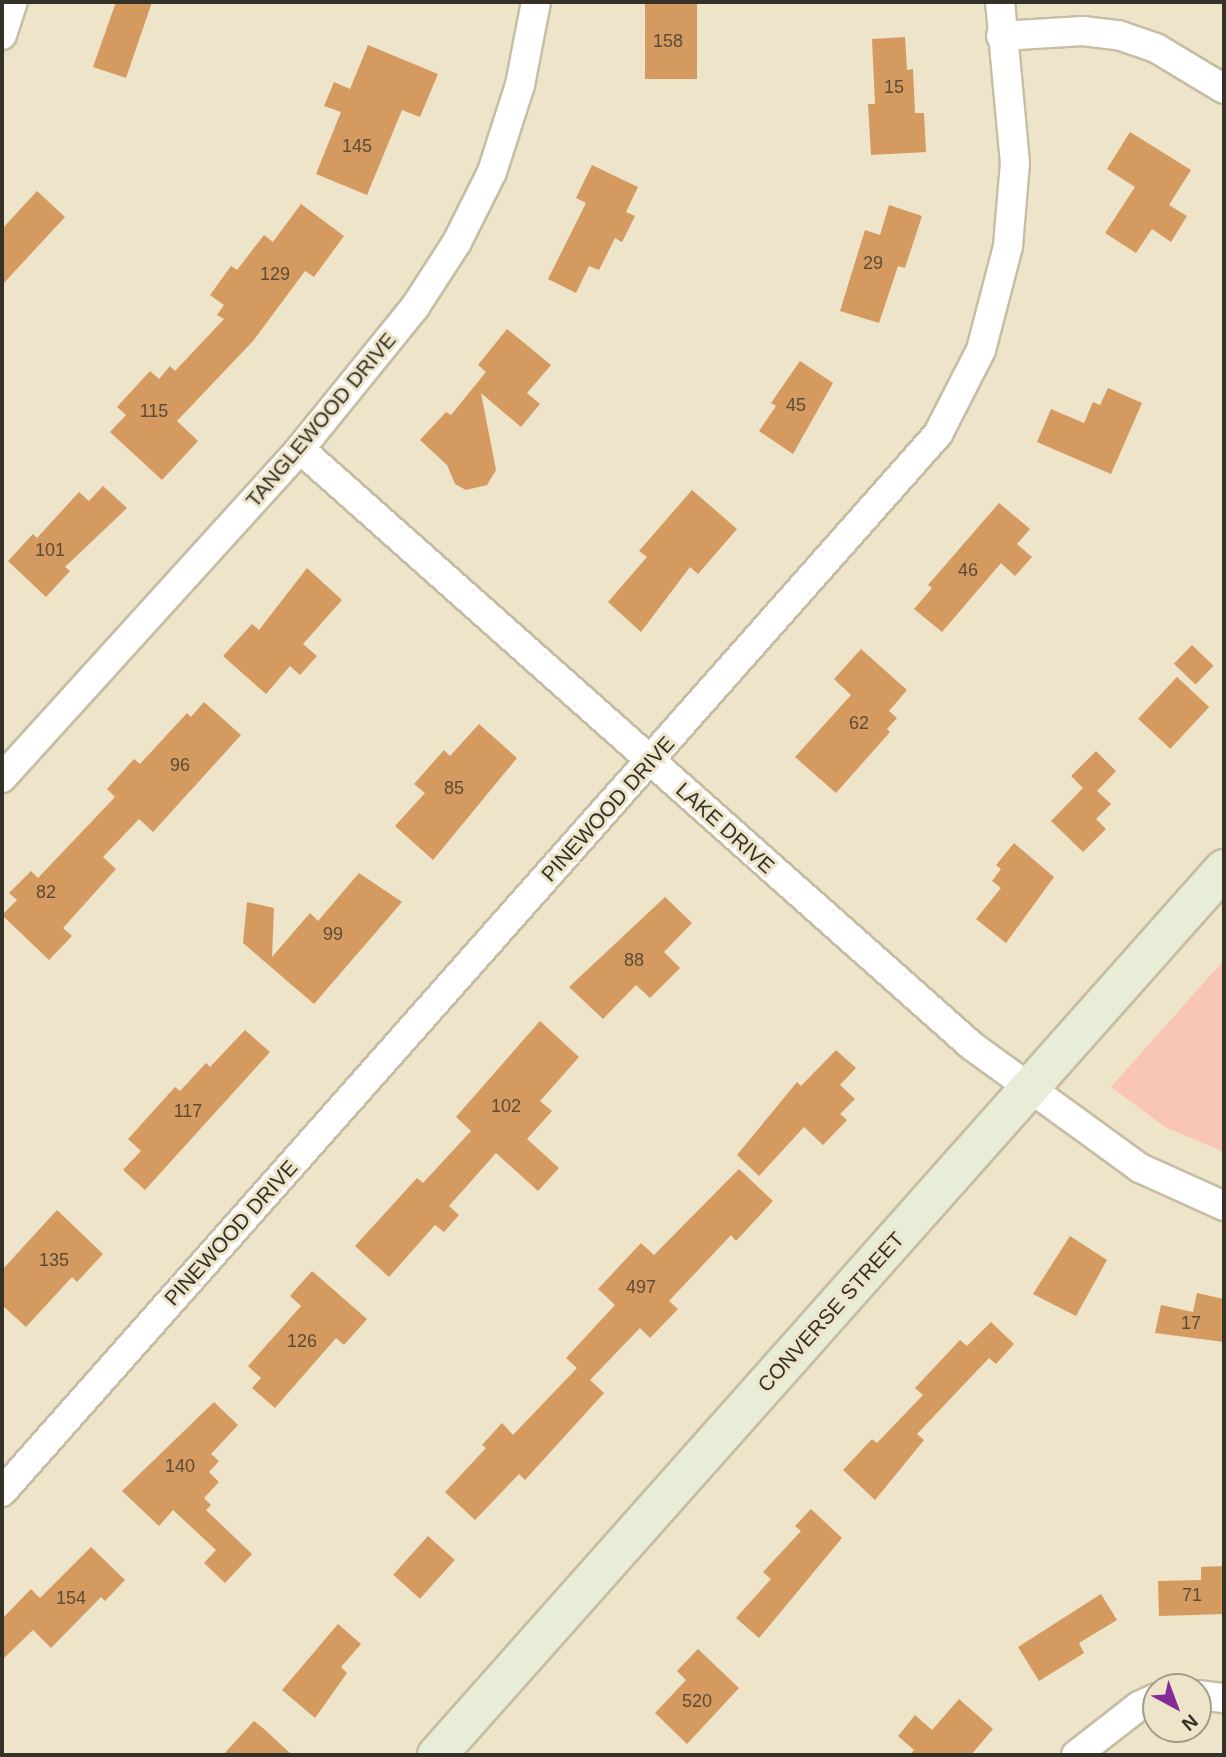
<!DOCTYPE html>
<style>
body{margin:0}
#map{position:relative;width:1226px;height:1757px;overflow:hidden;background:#ede4ca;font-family:Helvetica,sans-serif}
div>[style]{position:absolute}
.green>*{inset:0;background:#f9c5b4}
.building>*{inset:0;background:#d49a60;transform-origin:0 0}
.roads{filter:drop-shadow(2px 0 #c6bda4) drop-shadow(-2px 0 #c6bda4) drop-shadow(0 2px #c6bda4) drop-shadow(0 -2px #c6bda4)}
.minor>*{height:28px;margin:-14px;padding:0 14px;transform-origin:14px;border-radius:14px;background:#fff}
.secondary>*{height:38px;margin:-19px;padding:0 19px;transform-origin:19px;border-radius:19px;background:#e8edd7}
span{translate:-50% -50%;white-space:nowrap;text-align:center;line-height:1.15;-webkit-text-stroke:6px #ede4ca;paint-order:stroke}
.number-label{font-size:18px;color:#5c4b35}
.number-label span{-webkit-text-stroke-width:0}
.street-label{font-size:21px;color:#343127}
.frame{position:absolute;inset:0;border:4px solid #343127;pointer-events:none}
.north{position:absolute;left:1142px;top:1673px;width:70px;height:70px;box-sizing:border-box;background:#ede4ca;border:2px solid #a39c89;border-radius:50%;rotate:139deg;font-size:19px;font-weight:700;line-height:28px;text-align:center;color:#343127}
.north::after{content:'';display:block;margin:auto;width:24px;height:32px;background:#842b97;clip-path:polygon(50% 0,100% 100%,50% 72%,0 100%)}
</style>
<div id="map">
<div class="green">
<i style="clip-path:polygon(1224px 960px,1224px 1152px,1165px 1127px,1111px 1087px)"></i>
</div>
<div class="building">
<i style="clip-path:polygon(116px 2px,152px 2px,126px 78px,93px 67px)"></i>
<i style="left:645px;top:2px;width:52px;height:77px"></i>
<i style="clip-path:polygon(905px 37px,907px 70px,913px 69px,915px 113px,924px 113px,926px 152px,871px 155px,868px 104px,875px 104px,872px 39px)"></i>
<i style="clip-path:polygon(368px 45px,438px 74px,420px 117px,402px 110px,367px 195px,316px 174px,341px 112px,324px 106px,334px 82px,350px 89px)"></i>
<i style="clip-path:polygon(1130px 132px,1191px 170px,1169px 205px,1187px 216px,1171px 242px,1152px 229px,1136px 253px,1105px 233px,1135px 187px,1107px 169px)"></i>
<i style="clip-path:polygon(592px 165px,638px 187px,626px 212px,635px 216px,622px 242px,615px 238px,599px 270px,589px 266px,576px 293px,548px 279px,586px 203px,576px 198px)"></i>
<i style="clip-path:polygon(37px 191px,65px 217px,2px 285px,2px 229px)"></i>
<i style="clip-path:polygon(301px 204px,344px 236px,314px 277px,305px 271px,253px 341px,177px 421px,198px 441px,162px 480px,110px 432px,126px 415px,117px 407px,150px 371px,159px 379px,170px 366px,175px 371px,224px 319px,217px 315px,224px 305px,210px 295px,231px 266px,237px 270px,264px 235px,273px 242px)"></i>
<i style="clip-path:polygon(889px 205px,922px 216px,905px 268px,898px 266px,879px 323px,840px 311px,865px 230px,880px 235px)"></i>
<i style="clip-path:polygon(507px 329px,551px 365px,527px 393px,540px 404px,521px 427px,481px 393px,496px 470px,487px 485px,466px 490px,455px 484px,447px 465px,420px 440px,446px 412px,451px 415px,486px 372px,478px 365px)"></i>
<i style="clip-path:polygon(800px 361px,833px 383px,793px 454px,759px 431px,776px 406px,771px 403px)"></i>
<i style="clip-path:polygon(1108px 388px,1142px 403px,1111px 474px,1037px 442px,1051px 409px,1084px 423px,1093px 402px,1100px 405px)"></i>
<i style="clip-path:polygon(103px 486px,127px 508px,65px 567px,70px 571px,46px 597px,8px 561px,33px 534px,37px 538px,79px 492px,89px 501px)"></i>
<i style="clip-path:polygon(692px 490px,737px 529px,698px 574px,690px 567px,641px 632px,608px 602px,647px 557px,639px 551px)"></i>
<i style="clip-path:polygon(999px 503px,1030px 529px,1017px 544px,1032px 557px,1015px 576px,1001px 563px,942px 632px,914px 609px,932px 588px,928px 585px)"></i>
<i style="clip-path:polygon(307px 568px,342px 600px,303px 644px,317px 656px,300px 675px,290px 666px,266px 694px,223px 656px,252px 624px,259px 630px)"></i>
<i style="left:1192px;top:645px;width:30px;height:26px;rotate:44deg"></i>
<i style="clip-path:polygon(861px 649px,907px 690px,889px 711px,897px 718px,887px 729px,890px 732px,836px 793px,795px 757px,851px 695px,834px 679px)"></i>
<i style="left:1177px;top:677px;width:44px;height:57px;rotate:43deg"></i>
<i style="clip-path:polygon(204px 702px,241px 735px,153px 832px,139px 819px,103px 857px,116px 869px,63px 928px,72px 936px,49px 960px,2px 915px,17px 900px,9px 893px,31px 871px,38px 878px,115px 797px,107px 789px,134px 759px,140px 764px,187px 713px,191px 717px)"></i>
<i style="clip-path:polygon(479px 724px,517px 758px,433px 860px,395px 826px,425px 793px,414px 784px,444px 750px,450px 756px)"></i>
<i style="clip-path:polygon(1096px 751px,1116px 771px,1097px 791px,1111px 804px,1096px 819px,1106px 829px,1083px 852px,1051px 821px,1083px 788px,1071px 776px)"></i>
<i style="clip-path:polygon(1014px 843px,1054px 877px,1006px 943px,976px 919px,1001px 888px,992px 881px,1001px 869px,996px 865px)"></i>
<i style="clip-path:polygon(359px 873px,402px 902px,314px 1004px,243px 943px,247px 902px,274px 908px,272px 957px,310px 913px,318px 921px)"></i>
<i style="clip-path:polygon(665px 897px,692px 923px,664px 952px,680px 968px,650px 998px,636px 985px,603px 1019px,569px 987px)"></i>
<i style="clip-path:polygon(540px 1021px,579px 1057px,540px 1101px,552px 1111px,527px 1139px,559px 1168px,538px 1191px,496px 1153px,449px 1206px,459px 1215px,444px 1232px,435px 1225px,389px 1277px,355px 1246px,417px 1178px,423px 1183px,471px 1131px,456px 1117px)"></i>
<i style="clip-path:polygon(245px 1030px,270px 1052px,145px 1190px,123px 1170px,141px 1151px,128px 1139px,175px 1087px,180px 1091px,206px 1063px,210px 1067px)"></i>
<i style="clip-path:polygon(836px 1050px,856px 1068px,840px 1085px,855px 1099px,840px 1114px,847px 1120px,823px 1145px,804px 1127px,759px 1176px,737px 1155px,797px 1082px,801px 1086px)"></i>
<i style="clip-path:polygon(739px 1169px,773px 1201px,736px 1241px,731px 1235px,669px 1301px,678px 1309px,650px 1338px,640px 1328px,590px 1380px,604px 1393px,525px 1480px,519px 1474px,475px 1520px,445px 1492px,486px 1448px,482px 1445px,502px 1423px,513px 1435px,577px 1368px,566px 1358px,615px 1305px,598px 1289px,641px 1243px,654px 1255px)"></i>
<i style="clip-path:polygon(57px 1210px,103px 1254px,77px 1282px,72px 1277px,26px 1327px,2px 1305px,2px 1270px)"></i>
<i style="clip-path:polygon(1070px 1236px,1107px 1260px,1076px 1316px,1033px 1294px)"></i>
<i style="clip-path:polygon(312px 1271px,367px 1319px,344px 1345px,336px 1338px,275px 1408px,252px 1388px,261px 1378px,248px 1366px,301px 1306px,290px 1296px)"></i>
<i style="clip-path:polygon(1197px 1293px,1224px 1299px,1224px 1342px,1155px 1333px,1161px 1305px,1193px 1312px)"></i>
<i style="clip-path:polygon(991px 1322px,1014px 1344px,996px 1364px,989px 1358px,917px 1434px,924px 1440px,875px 1500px,843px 1470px,872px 1439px,877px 1443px,923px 1395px,915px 1388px,960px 1340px,967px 1346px)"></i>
<i style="clip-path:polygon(214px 1402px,238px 1425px,211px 1454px,219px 1461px,209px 1472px,219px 1482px,204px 1498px,211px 1505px,206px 1510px,252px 1554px,225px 1583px,204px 1563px,216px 1550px,173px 1510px,159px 1526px,122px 1491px)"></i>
<i style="clip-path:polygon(811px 1509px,842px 1538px,759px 1638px,736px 1618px,771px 1579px,763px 1572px,801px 1531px,795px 1526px)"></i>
<i style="left:428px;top:1536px;width:36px;height:52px;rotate:42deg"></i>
<i style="clip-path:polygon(91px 1547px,125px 1580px,105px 1601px,101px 1597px,51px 1648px,33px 1630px,2px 1660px,2px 1619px,31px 1589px,40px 1598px)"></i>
<i style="clip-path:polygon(1224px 1566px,1224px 1614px,1159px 1616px,1158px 1581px,1201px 1580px,1201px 1567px)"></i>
<i style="clip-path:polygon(1101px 1594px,1117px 1620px,1079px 1643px,1084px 1653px,1039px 1681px,1018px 1647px)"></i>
<i style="clip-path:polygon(338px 1624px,361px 1644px,341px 1667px,347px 1673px,315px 1718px,282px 1690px)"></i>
<i style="clip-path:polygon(698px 1649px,739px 1688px,687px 1744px,655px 1713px,686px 1680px,677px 1671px)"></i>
<i style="clip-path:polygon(959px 1699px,993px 1729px,971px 1755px,910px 1755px,914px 1750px,898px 1736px,915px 1715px,932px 1730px)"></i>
<i style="clip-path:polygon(254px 1721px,264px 1729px,292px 1755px,223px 1755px)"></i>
</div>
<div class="roads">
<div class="minor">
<i style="left:2px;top:35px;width:35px;rotate:-72deg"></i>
<i style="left:1001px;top:36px;width:82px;rotate:-3.5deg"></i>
<i style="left:1083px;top:31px;width:35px;rotate:7deg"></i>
<i style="left:1118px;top:35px;width:40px;rotate:18.9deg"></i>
<i style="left:1156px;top:48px;width:79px;rotate:31.1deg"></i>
<i style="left:300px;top:449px;width:899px;rotate:41.62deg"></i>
<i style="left:972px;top:1046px;width:208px;rotate:36deg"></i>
<i style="left:1140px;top:1168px;width:92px;rotate:24.3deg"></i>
<i style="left:2px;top:778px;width:444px;rotate:-47.8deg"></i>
<i style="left:300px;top:449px;width:183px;rotate:-51deg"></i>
<i style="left:415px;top:307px;width:77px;rotate:-57.1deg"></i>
<i style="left:457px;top:242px;width:78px;rotate:-63.4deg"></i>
<i style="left:492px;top:172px;width:91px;rotate:-72.2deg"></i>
<i style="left:520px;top:85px;width:85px;rotate:-79.1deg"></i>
<i style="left:2px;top:1492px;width:1413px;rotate:-48.5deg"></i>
<i style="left:938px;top:434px;width:94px;rotate:-62.9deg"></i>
<i style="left:981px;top:350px;width:107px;rotate:-75.4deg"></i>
<i style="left:1008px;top:246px;width:83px;rotate:-85.2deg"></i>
<i style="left:1015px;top:163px;width:162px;rotate:-95.3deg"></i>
<i style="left:1198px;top:1695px;width:26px;rotate:7deg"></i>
<i style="left:1076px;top:1755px;width:80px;rotate:-37.9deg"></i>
<i style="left:1139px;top:1706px;width:19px;rotate:-25deg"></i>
</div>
<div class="secondary">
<i style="left:437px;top:1755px;width:1185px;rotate:-48.39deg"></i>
</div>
</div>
<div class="number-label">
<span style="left:668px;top:41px">158</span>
<span style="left:894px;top:87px">15</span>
<span style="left:357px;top:146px">145</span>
<span style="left:873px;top:263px">29</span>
<span style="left:275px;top:274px">129</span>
<span style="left:796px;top:405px">45</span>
<span style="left:154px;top:411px">115</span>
<span style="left:50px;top:550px">101</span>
<span style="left:968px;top:570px">46</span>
<span style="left:859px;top:723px">62</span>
<span style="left:180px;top:765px">96</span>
<span style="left:454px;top:788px">85</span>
<span style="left:46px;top:892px">82</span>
<span style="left:333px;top:934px">99</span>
<span style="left:634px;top:960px">88</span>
<span style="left:506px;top:1106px">102</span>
<span style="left:188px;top:1111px">117</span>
<span style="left:54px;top:1260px">135</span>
<span style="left:641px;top:1287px">497</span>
<span style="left:1191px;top:1323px">17</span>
<span style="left:302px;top:1341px">126</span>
<span style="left:180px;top:1466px">140</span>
<span style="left:1192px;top:1595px">71</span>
<span style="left:71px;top:1598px">154</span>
<span style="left:697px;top:1701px">520</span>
</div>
<div class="street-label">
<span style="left:321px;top:420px;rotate:-50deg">TANGLEWOOD DRIVE</span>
<span style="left:608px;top:809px;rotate:-48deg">PINEWOOD DRIVE</span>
<span style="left:725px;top:828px;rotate:42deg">LAKE DRIVE</span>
<span style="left:231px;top:1233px;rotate:-48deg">PINEWOOD DRIVE</span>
<span style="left:831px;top:1312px;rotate:-48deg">CONVERSE STREET</span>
</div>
<div class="frame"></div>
<div class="north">N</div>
</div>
